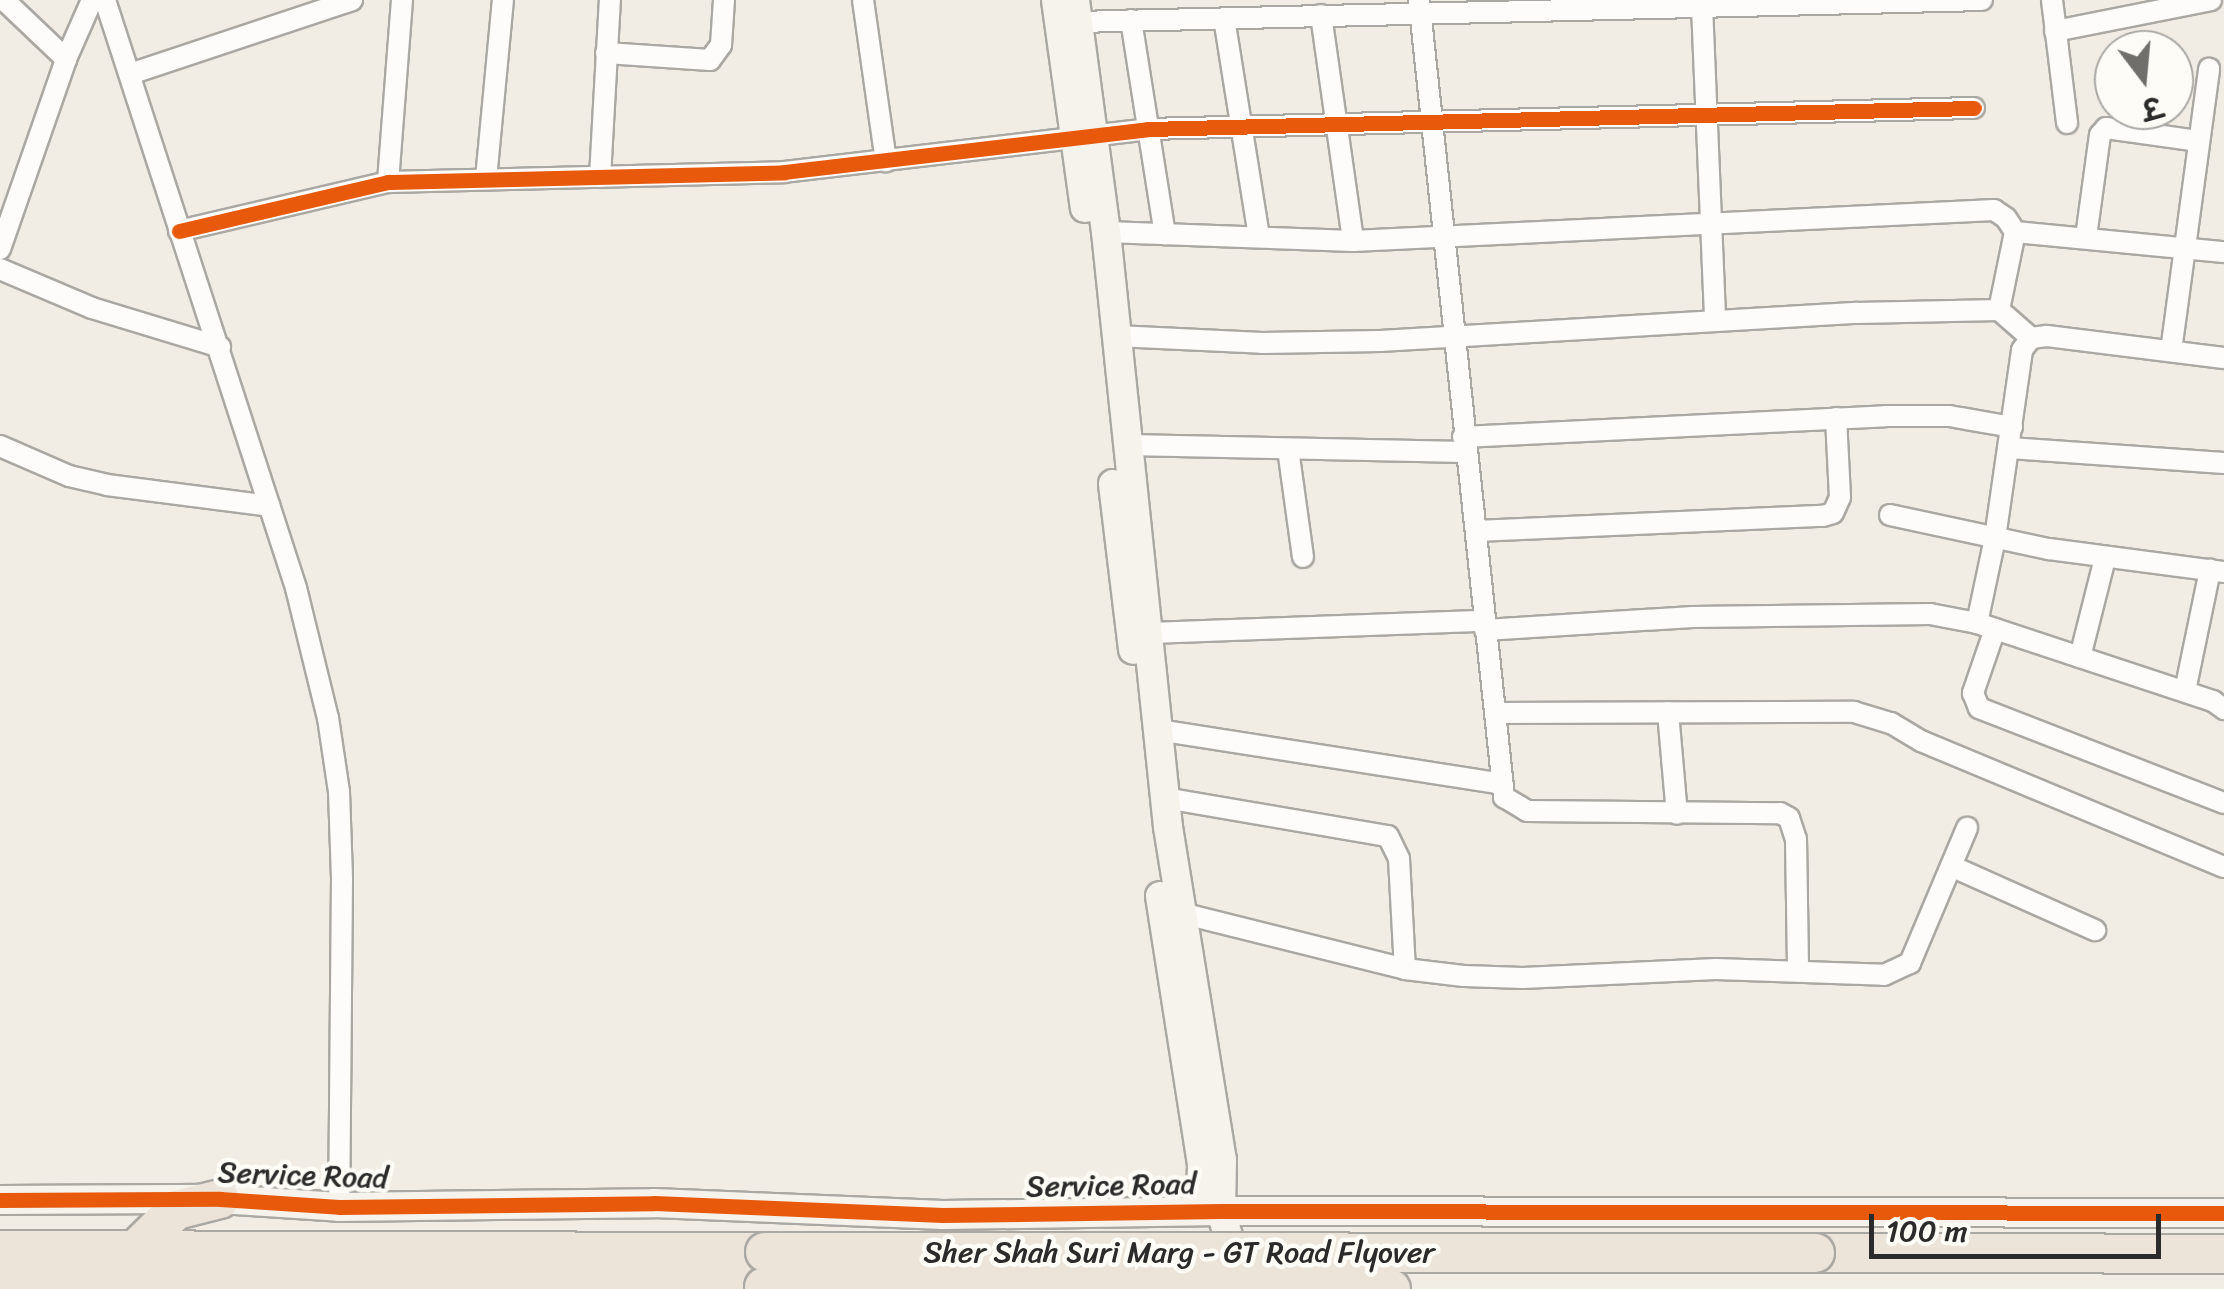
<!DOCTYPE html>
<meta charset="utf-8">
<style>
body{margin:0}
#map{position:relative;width:2224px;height:1289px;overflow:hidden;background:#f2ede4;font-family:Sriracha,"Playpen Sans Deva",sans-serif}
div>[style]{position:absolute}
.roads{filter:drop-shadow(2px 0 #aaa8a3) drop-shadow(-2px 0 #aaa8a3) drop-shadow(0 2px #aaa8a3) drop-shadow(0 -2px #aaa8a3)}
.street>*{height:20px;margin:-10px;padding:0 10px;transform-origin:10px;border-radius:10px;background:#fdfcfb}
.secondary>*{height:28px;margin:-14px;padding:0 14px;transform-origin:14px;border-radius:14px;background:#f6f3ed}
.highway>*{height:38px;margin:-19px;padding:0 19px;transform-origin:19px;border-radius:19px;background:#ece4d9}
.bridges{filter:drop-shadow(2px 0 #aaa8a3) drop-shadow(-2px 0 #aaa8a3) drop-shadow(0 2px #aaa8a3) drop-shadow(0 -2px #aaa8a3)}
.highway-bridge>*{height:38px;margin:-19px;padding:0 19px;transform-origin:19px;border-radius:19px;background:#ece4d9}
.cycleway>*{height:15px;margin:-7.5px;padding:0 7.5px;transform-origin:7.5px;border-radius:7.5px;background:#e8590c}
span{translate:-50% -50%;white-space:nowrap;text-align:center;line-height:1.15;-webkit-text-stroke:9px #fdfcf7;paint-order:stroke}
.street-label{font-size:30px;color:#2b2b2b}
.north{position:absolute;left:2094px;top:30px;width:100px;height:100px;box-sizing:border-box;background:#fdfcf7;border:2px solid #a9a8a5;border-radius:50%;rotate:164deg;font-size:28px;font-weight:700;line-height:40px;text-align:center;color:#2b2b2b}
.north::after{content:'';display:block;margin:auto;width:35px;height:45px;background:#716f6c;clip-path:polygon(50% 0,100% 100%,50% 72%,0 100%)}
.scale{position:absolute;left:1869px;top:1214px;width:292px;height:45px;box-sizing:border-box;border:5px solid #2b2b2b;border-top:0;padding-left:12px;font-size:30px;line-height:35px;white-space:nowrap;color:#2b2b2b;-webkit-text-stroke:8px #fdfcf7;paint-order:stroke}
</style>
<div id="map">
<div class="roads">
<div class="street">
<i style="left:4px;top:0;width:86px;rotate:43.6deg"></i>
<i style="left:105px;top:0;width:618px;rotate:72deg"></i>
<i style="left:296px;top:588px;width:134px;rotate:76.2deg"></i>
<i style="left:328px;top:718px;width:75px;rotate:81.5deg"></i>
<i style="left:339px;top:792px;width:87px;rotate:88deg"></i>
<i style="left:342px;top:879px;width:328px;rotate:90.5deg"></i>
<i style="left:863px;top:0;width:163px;rotate:81.9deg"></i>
<i style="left:1419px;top:0;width:802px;rotate:83.91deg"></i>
<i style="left:1504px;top:797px;width:27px;rotate:31deg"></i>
<i style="left:1527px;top:811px;width:253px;rotate:0.5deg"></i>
<i style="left:1780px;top:813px;width:10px;rotate:29deg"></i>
<i style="left:1789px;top:818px;width:22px;rotate:72deg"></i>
<i style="left:1796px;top:839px;width:131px;rotate:89.1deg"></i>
<i style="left:2052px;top:0;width:124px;rotate:83deg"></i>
<i style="left:1702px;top:6px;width:314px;rotate:87.6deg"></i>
<i style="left:1321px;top:15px;width:228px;rotate:81.9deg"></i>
<i style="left:1224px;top:18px;width:221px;rotate:80.9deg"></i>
<i style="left:1131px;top:20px;width:217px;rotate:81deg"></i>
<i style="left:1077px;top:22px;width:905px;rotate:-1.39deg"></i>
<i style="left:2055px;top:31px;width:159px;rotate:-11.2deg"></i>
<i style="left:606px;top:53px;width:104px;rotate:3.9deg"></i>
<i style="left:710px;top:60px;width:19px;rotate:-54deg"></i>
<i style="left:721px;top:45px;width:45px;rotate:-86.2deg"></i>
<i style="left:130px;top:74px;width:234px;rotate:-18.4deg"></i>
<i style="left:600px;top:177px;width:177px;rotate:-86.8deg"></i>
<i style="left:486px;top:179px;width:180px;rotate:-84.6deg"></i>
<i style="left:388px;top:182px;width:183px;rotate:-85.6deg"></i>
<i style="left:179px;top:231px;width:215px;rotate:-13.2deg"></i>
<i style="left:388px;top:182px;width:396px;rotate:-1.4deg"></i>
<i style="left:784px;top:172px;width:367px;rotate:-6.7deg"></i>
<i style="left:1148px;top:129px;width:826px;rotate:-1.46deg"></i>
<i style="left:1106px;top:232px;width:247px;rotate:2.1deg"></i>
<i style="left:1353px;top:241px;width:642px;rotate:-2.77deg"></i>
<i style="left:1994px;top:210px;width:14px;rotate:34deg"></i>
<i style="left:2006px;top:218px;width:17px;rotate:57deg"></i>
<i style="left:2015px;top:232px;width:80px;rotate:101.6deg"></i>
<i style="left:2015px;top:232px;width:210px;rotate:5.5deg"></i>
<i style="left:2086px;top:237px;width:103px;rotate:-82.2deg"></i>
<i style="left:2100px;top:135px;width:9px;rotate:-49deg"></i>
<i style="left:2106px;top:128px;width:94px;rotate:8deg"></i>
<i style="left:0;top:249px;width:201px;rotate:-70.8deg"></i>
<i style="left:66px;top:59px;width:64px;rotate:-66.2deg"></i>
<i style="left:0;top:269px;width:100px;rotate:23deg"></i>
<i style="left:92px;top:308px;width:134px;rotate:16.9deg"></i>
<i style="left:1116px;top:336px;width:146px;rotate:2.7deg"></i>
<i style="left:1262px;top:343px;width:118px;rotate:-1deg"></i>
<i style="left:1380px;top:341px;width:478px;rotate:-3.4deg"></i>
<i style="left:1857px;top:313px;width:142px;rotate:-1.2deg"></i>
<i style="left:1999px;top:310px;width:43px;rotate:41.2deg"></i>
<i style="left:2171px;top:351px;width:285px;rotate:-82.3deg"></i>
<i style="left:1463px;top:437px;width:423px;rotate:-2.8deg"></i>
<i style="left:1885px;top:416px;width:64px"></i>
<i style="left:1949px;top:416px;width:64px;rotate:9.9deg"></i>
<i style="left:1126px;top:445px;width:341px;rotate:1.2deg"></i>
<i style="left:0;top:446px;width:75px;rotate:23.5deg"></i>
<i style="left:69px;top:476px;width:39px;rotate:13deg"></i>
<i style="left:107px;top:485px;width:164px;rotate:7.3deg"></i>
<i style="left:2009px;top:448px;width:216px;rotate:4deg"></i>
<i style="left:1288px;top:449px;width:109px;rotate:82.1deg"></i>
<i style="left:1890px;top:515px;width:163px;rotate:12.1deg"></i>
<i style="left:2049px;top:549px;width:177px;rotate:7.5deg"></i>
<i style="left:1476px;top:531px;width:347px;rotate:-2.5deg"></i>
<i style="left:1823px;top:516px;width:10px;rotate:-17deg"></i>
<i style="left:1833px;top:513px;width:17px;rotate:-66deg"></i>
<i style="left:1840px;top:497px;width:79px;rotate:-92.9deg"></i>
<i style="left:1977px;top:623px;width:87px;rotate:-78deg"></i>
<i style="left:1995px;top:538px;width:190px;rotate:-81.8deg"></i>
<i style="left:2022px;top:350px;width:15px;rotate:-53deg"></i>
<i style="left:2031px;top:338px;width:16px;rotate:-7deg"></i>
<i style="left:2047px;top:336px;width:178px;rotate:7.1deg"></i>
<i style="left:1995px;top:629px;width:68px;rotate:109deg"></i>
<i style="left:1973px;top:693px;width:16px;rotate:68deg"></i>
<i style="left:1979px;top:708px;width:263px;rotate:21.2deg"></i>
<i style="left:1485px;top:630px;width:208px;rotate:-3.6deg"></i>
<i style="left:1693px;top:617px;width:237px;rotate:-0.7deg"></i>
<i style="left:1930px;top:614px;width:48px;rotate:10.8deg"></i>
<i style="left:1977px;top:623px;width:249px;rotate:18.3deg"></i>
<i style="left:2213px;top:701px;width:14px;rotate:36deg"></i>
<i style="left:1150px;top:633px;width:334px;rotate:-2.1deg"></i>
<i style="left:2080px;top:657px;width:102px;rotate:-75.8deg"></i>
<i style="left:2185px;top:691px;width:124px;rotate:-78.3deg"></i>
<i style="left:1668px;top:712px;width:102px;rotate:85deg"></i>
<i style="left:1495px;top:713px;width:359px;rotate:-0.2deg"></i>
<i style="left:1854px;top:712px;width:39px;rotate:17deg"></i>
<i style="left:1891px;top:723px;width:35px;rotate:31deg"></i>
<i style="left:1921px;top:741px;width:328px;rotate:22.6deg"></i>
<i style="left:1158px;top:730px;width:347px;rotate:8.9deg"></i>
<i style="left:1165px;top:798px;width:226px;rotate:9.7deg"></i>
<i style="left:1388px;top:836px;width:25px;rotate:64deg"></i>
<i style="left:1399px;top:859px;width:110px;rotate:86.9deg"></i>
<i style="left:1951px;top:866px;width:158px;rotate:24deg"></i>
<i style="left:1181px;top:913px;width:231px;rotate:14deg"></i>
<i style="left:1405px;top:969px;width:59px;rotate:6.8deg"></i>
<i style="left:1464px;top:976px;width:59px;rotate:1.9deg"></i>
<i style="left:1523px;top:978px;width:193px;rotate:-2.7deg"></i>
<i style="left:1716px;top:969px;width:168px;rotate:2deg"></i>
<i style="left:1884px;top:975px;width:29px;rotate:-25deg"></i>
<i style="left:1910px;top:963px;width:147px;rotate:-67.1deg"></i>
</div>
<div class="secondary">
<i style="left:1056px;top:0;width:210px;rotate:82.1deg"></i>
<i style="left:1075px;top:0;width:234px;rotate:82.4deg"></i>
<i style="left:1106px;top:232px;width:598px;rotate:84.05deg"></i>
<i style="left:1168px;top:827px;width:337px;rotate:80.8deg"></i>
<i style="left:1222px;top:1160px;width:51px;rotate:91.1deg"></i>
<i style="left:1221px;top:1211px;width:59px;rotate:74.3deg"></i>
<i style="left:1113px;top:484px;width:167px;rotate:83.1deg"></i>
<i style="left:1160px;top:896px;width:272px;rotate:81.1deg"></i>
<i style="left:1202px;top:1165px;width:35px;rotate:92deg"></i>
<i style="left:0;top:1200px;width:220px;rotate:-0.3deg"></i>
<i style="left:220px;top:1199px;width:119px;rotate:3.8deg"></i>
<i style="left:339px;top:1207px;width:315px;rotate:-0.7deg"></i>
<i style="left:654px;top:1203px;width:289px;rotate:2.4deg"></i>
<i style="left:943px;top:1215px;width:278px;rotate:-0.8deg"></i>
<i style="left:1221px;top:1211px;width:1003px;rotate:0.11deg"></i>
</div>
<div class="highway">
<i style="left:0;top:1250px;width:765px;rotate:0.15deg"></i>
<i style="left:134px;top:1251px;width:59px;rotate:-44.3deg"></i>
<i style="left:176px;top:1210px;width:45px;rotate:-14deg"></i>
<i style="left:1815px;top:1253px;width:409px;rotate:0.1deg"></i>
<i style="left:0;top:1282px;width:764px;rotate:0.37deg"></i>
</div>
</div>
<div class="bridges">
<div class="highway-bridge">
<i style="left:765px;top:1252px;width:1050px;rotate:0.05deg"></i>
<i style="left:764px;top:1287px;width:627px;rotate:0.18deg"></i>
</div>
</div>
<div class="cycleway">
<i style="left:179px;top:231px;width:215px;rotate:-13.2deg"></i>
<i style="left:388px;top:182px;width:396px;rotate:-1.4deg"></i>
<i style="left:784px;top:172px;width:367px;rotate:-6.7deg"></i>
<i style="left:1148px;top:129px;width:826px;rotate:-1.46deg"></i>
<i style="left:0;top:1200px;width:220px;rotate:-0.3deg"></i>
<i style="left:220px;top:1199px;width:119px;rotate:3.8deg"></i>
<i style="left:339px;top:1207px;width:315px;rotate:-0.7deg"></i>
<i style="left:654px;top:1203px;width:289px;rotate:2.4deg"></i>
<i style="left:943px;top:1215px;width:278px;rotate:-0.8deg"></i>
<i style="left:1221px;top:1211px;width:1003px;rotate:0.11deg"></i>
</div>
<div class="street-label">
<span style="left:303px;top:1175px;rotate:2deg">Service Road</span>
<span style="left:1111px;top:1185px;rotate:-1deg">Service Road</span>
<span style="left:1179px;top:1252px">Sher Shah Suri Marg - GT Road Flyover</span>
</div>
<div class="north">उ</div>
<div class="scale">100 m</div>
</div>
